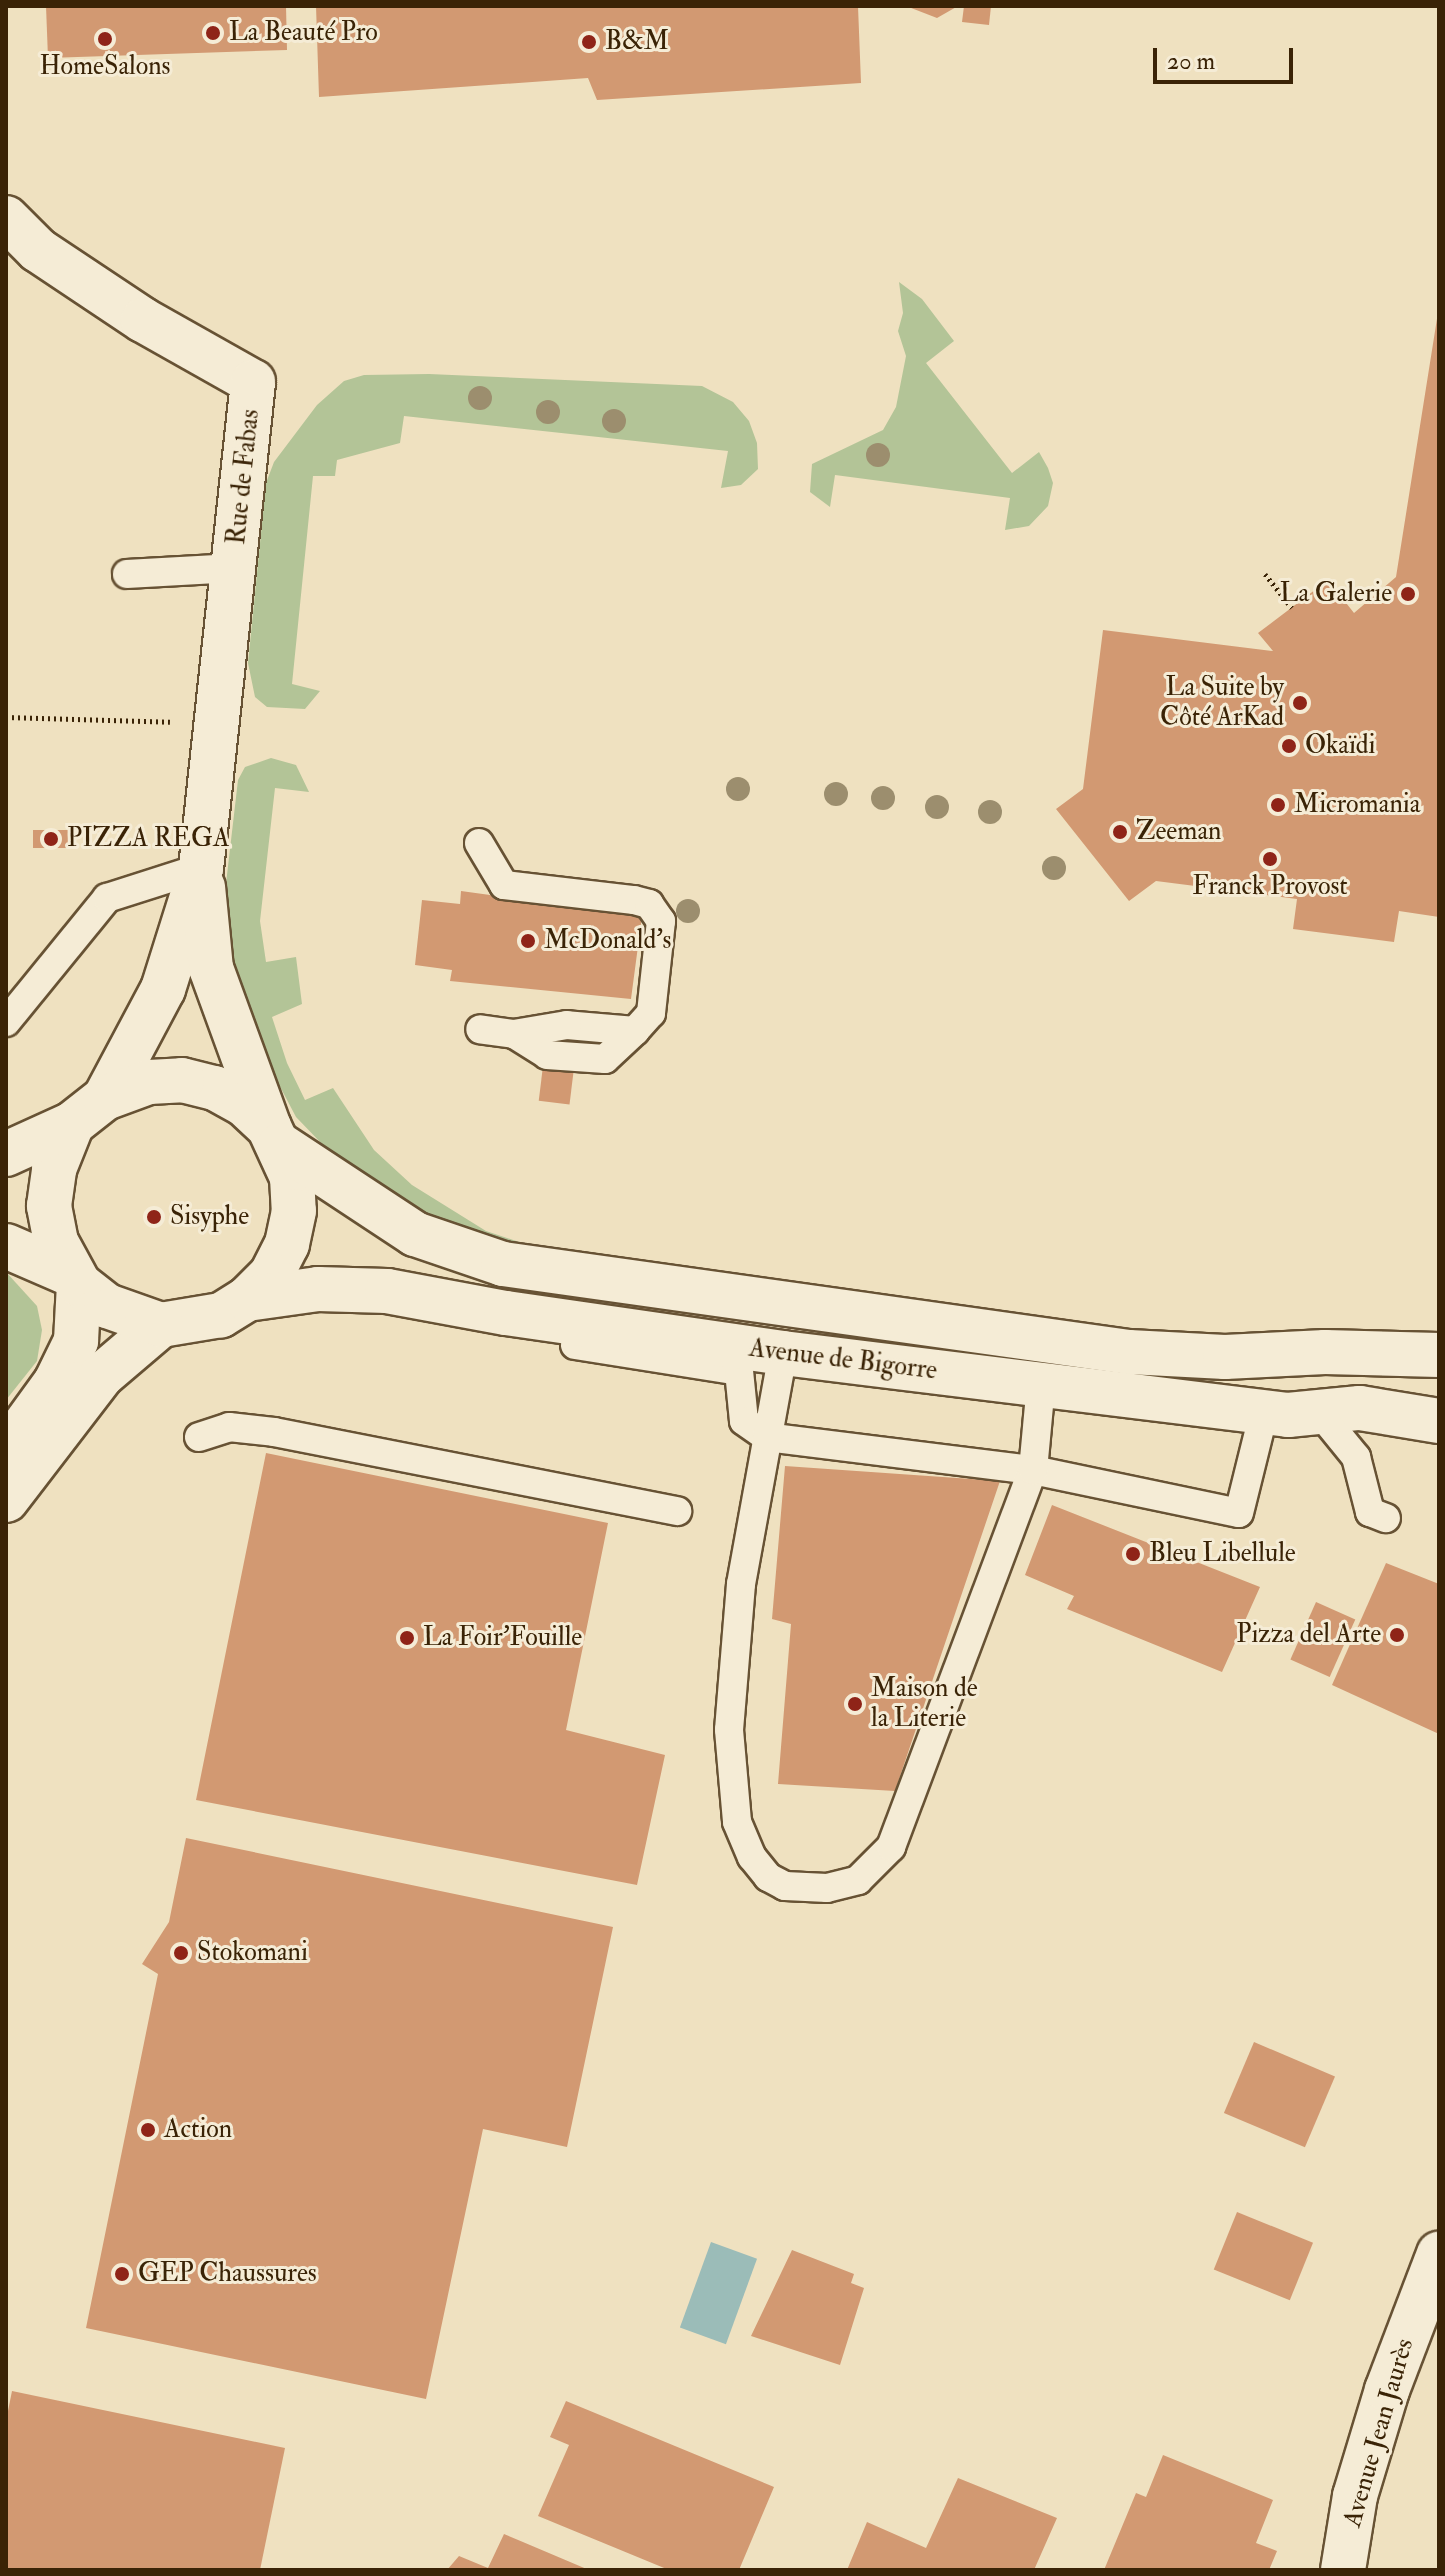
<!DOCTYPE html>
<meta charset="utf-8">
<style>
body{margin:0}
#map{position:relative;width:1445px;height:2576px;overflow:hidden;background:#efe1c0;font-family:"IM FELL Double Pica",serif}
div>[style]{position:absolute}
.green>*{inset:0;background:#b3c497}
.water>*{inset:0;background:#9bbcb8;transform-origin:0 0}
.building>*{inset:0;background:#d29972;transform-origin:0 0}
.path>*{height:5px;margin-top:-2.5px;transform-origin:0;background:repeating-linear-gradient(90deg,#3a2306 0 2px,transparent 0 6px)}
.roads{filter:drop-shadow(2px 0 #675234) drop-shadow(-2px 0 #675234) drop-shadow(0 2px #675234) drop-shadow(0 -2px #675234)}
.service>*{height:28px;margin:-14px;padding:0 14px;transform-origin:14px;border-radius:14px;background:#f5ecd6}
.minor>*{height:44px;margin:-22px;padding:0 22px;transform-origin:22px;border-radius:22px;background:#f5ecd6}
.tertiary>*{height:44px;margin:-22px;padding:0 22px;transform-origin:22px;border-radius:22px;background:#f5ecd6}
.secondary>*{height:44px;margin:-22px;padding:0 22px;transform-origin:22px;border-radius:22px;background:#f5ecd6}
.trees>*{width:24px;height:24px;margin:-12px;border-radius:50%;background:#9c8e6e}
.dots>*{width:22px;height:22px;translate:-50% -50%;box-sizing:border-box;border:4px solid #f5ecd6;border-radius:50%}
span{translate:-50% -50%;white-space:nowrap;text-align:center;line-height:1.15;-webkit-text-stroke:6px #f5ecd6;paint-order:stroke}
.poi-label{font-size:26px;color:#3a2306}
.left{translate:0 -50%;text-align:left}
.right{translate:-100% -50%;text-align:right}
.street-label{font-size:26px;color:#3a2306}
.frame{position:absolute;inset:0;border:8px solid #3a2306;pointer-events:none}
.scale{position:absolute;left:1153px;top:48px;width:140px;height:36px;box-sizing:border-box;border:4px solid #3a2306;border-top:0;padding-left:10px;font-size:24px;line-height:28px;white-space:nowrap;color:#3a2306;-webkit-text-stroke:6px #f5ecd6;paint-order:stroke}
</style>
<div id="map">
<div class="green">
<i style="clip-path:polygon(899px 282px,922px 299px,954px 341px,926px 363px,1012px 473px,1039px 452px,1048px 468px,1053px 483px,1048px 506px,1029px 526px,1005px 530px,1010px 498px,835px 475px,830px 507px,810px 492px,812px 464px,883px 430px,896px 407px,906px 356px,898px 331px,903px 313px)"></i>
<i style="clip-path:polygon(429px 374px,702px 386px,733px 402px,749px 421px,757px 443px,758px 469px,741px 485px,721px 488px,728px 451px,404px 416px,400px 443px,337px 460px,335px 476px,313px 476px,292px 684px,320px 691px,305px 709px,267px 707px,255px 697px,248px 663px,266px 483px,274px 462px,317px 405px,344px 381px,364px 375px)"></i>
<i style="clip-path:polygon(271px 758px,296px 765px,309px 792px,275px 788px,260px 921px,266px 962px,296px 957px,302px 1004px,272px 1017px,287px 1063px,305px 1100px,333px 1088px,374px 1150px,412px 1185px,486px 1231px,561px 1256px,463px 1236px,351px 1174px,296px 1117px,254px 1037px,239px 997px,222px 918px,238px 780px,245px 767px)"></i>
<i style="clip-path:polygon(6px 1272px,37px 1306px,42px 1330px,37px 1361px,6px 1400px)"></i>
</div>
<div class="water">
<i style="left:711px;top:2242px;width:49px;height:91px;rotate:20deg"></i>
</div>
<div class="building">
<i style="clip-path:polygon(46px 6px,286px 6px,287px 50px,48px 58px)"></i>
<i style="clip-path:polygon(316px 6px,858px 6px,861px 83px,597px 100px,588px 78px,319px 97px)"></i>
<i style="clip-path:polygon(906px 6px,958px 6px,937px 18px)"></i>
<i style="clip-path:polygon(964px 6px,991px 6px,989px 25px,962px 22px)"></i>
<i style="clip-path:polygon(1439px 306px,1439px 917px,1399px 911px,1394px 942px,1293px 929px,1297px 899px,1156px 881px,1129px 901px,1056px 809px,1083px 789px,1103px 630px,1273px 651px,1258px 633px,1328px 580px,1354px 613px,1396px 577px)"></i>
<i style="left:33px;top:830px;width:36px;height:18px"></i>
<i style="clip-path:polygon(461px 891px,642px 916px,631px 999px,450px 981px,452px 970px,415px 965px,422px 900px,460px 904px)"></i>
<i style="left:543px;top:1066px;width:31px;height:35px;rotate:7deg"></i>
<i style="clip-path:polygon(266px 1453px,608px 1523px,566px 1730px,665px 1755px,637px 1885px,196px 1800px)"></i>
<i style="clip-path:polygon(785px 1466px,1000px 1481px,895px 1791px,778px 1784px,791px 1624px,772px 1619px)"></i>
<i style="clip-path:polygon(1052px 1505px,1260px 1587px,1222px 1672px,1067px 1609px,1074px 1596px,1025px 1575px)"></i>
<i style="clip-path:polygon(1386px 1563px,1439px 1584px,1439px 1734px,1332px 1685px)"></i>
<i style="left:1316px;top:1602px;width:43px;height:63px;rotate:24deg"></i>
<i style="clip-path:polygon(186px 1838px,613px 1927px,567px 2147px,483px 2129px,426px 2399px,86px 2328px,158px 1974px,142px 1964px,169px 1922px)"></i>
<i style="left:1254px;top:2042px;width:88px;height:77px;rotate:23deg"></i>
<i style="left:1237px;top:2212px;width:82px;height:62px;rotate:22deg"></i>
<i style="clip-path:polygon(792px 2250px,854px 2274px,851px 2283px,864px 2288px,840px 2365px,751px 2336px)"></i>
<i style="clip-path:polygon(12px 2391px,285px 2448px,260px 2570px,6px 2570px,6px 2421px)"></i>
<i style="clip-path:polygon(566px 2401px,774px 2487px,739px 2570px,669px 2570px,538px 2516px,569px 2445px,550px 2437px)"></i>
<i style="clip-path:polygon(1163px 2455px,1273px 2500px,1256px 2543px,1277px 2551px,1269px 2570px,1104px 2570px,1136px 2493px,1146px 2497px)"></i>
<i style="clip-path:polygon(958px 2478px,1057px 2518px,1034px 2570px,847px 2570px,867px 2522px,926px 2548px)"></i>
<i style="clip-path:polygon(504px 2534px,589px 2570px,447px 2570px,459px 2556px,488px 2568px)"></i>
</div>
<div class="path">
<i style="left:1265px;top:574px;width:43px;rotate:51.5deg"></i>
<i style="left:6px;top:717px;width:164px;rotate:1.7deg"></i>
</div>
<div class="roads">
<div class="service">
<i style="left:127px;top:574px;width:107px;rotate:-3.2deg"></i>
<i style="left:479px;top:843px;width:49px;rotate:59.2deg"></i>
<i style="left:504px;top:885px;width:131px;rotate:6.6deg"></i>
<i style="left:634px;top:900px;width:16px;rotate:15deg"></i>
<i style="left:649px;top:904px;width:21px;rotate:55deg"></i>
<i style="left:661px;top:921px;width:93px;rotate:96.2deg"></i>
<i style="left:651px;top:1013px;width:24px;rotate:132deg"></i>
<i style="left:635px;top:1031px;width:68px;rotate:-175deg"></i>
<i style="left:567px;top:1025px;width:54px;rotate:170.4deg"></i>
<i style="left:514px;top:1034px;width:34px;rotate:-172deg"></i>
<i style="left:6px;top:1022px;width:160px;rotate:-50.8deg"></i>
<i style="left:107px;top:898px;width:99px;rotate:-17.7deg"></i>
<i style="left:514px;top:1034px;width:39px;rotate:32deg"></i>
<i style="left:547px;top:1055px;width:58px;rotate:3.9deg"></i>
<i style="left:605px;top:1059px;width:41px;rotate:-43deg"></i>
<i style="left:575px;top:1345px;width:166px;rotate:9deg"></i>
<i style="left:739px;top:1371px;width:50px;rotate:84.3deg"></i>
<i style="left:744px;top:1421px;width:28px;rotate:35deg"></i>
<i style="left:767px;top:1437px;width:268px;rotate:7.1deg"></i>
<i style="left:1033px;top:1470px;width:210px;rotate:11.8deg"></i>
<i style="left:1239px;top:1513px;width:104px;rotate:-76.1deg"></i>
<i style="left:783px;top:1353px;width:235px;rotate:100.3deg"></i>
<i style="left:741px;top:1584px;width:146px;rotate:94.7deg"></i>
<i style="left:729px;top:1730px;width:92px;rotate:85deg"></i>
<i style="left:737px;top:1822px;width:38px;rotate:67deg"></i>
<i style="left:752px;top:1857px;width:26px;rotate:51deg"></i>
<i style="left:768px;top:1877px;width:19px;rotate:28deg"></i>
<i style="left:785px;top:1886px;width:42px;rotate:2.7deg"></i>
<i style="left:827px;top:1888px;width:32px;rotate:-14deg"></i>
<i style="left:858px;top:1880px;width:47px;rotate:-45deg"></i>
<i style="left:891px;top:1847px;width:403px;rotate:-69.4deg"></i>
<i style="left:1033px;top:1470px;width:86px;rotate:-84.7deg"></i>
<i style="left:1329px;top:1424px;width:43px;rotate:50.7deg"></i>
<i style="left:1356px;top:1457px;width:57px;rotate:75.7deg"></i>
<i style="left:1370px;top:1512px;width:17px;rotate:21deg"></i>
<i style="left:199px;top:1437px;width:32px;rotate:-18deg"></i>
<i style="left:229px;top:1427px;width:45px;rotate:6.3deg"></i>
<i style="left:274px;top:1432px;width:411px;rotate:11.1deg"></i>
</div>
<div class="minor">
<i style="left:6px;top:218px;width:45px;rotate:45deg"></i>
<i style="left:38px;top:250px;width:126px;rotate:33.7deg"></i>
<i style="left:143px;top:320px;width:126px;rotate:29.4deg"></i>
<i style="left:253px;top:382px;width:489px;rotate:96.1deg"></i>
<i style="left:201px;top:868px;width:127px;rotate:107.4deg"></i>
<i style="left:163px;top:989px;width:123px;rotate:118deg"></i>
<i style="left:203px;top:887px;width:81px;rotate:84.4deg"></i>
<i style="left:211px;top:968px;width:169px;rotate:70deg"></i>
<i style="left:6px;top:1451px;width:85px;rotate:-54.1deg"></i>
<i style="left:56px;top:1382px;width:46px;rotate:-64deg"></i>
<i style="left:76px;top:1341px;width:57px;rotate:-87deg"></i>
<i style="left:6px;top:1500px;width:156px;rotate:-52.5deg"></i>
<i style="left:101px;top:1376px;width:79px;rotate:-40.4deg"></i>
</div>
<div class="tertiary">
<i style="left:1343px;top:2570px;width:75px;rotate:-80.8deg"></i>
<i style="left:1355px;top:2496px;width:111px;rotate:-73.2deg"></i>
<i style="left:1387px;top:2390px;width:146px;rotate:-69.1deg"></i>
</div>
<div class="secondary">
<i style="left:182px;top:1080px;width:34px;rotate:14deg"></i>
<i style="left:215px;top:1088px;width:33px;rotate:29deg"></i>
<i style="left:244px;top:1104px;width:34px;rotate:43deg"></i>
<i style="left:269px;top:1127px;width:55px;rotate:65.3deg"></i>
<i style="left:292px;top:1177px;width:34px;rotate:87deg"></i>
<i style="left:294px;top:1211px;width:34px;rotate:102deg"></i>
<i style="left:287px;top:1244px;width:35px;rotate:117deg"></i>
<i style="left:271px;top:1275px;width:34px;rotate:135deg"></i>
<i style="left:247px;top:1299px;width:31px;rotate:148deg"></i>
<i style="left:221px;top:1315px;width:61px;rotate:170.5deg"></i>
<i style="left:161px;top:1325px;width:57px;rotate:-160.6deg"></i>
<i style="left:107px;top:1306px;width:36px;rotate:-142deg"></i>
<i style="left:79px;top:1284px;width:48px;rotate:-118.7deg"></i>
<i style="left:56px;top:1242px;width:37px;rotate:-101deg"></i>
<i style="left:49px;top:1206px;width:37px;rotate:-82deg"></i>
<i style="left:54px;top:1169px;width:48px;rotate:-68.2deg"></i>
<i style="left:72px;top:1124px;width:42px;rotate:-38.2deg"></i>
<i style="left:105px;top:1098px;width:47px;rotate:-20deg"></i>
<i style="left:149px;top:1082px;width:33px;rotate:-3deg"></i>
<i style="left:280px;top:1145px;width:162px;rotate:33.4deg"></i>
<i style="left:415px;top:1234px;width:93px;rotate:18.8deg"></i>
<i style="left:503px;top:1264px;width:632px;rotate:8deg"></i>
<i style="left:1129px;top:1352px;width:96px;rotate:3deg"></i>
<i style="left:1225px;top:1357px;width:100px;rotate:-2.9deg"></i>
<i style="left:1325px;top:1352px;width:114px;rotate:1.5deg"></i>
<i style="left:6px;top:1154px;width:72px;rotate:-24.4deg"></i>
<i style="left:6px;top:1246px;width:73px;rotate:23.4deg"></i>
<i style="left:247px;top:1299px;width:72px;rotate:-8deg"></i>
<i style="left:318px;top:1289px;width:69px;rotate:1.7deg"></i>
<i style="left:387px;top:1291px;width:121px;rotate:10.5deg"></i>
<i style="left:506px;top:1313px;width:280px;rotate:8.2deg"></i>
<i style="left:783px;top:1353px;width:509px;rotate:7deg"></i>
<i style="left:1288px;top:1415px;width:72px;rotate:-5.6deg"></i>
<i style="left:1360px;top:1408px;width:80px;rotate:9.3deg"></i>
</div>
</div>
<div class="trees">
<i style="left:480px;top:398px"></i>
<i style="left:548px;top:412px"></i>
<i style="left:614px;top:421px"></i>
<i style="left:878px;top:455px"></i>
<i style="left:738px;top:789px"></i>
<i style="left:836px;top:794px"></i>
<i style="left:883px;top:798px"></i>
<i style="left:937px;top:807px"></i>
<i style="left:990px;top:812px"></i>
<i style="left:1054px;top:868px"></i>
<i style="left:688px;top:911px"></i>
</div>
<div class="dots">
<i style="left:213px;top:33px;background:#8f2418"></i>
<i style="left:105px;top:39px;background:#8f2418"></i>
<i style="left:589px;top:42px;background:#8f2418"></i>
<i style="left:1408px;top:594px;background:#8f2418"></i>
<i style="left:1300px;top:703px;background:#8f2418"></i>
<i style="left:1289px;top:746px;background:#8f2418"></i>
<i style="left:1278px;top:805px;background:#8f2418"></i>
<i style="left:1120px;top:832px;background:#8f2418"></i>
<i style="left:51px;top:839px;background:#8f2418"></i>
<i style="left:1270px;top:859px;background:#8f2418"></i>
<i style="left:528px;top:941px;background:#8f2418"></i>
<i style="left:154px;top:1217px;background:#8f2418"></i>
<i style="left:1133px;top:1554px;background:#8f2418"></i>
<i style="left:1397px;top:1635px;background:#8f2418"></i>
<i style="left:407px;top:1638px;background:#8f2418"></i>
<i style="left:855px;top:1704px;background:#8f2418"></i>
<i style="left:181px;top:1953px;background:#8f2418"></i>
<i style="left:148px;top:2130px;background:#8f2418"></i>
<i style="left:122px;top:2274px;background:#8f2418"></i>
</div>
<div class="poi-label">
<span class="left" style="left:229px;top:33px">La Beauté Pro</span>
<span class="left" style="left:605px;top:42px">B&amp;M</span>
<span style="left:105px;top:67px">HomeSalons</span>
<span class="right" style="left:1392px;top:594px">La Galerie</span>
<span class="right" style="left:1284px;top:703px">La Suite by<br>Côté ArKad</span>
<span class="left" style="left:1305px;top:746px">Okaïdi</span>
<span class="left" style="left:1294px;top:805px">Micromania</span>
<span class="left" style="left:1136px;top:832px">Zeeman</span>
<span class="left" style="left:67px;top:839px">PIZZA REGA</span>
<span style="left:1270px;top:887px">Franck Provost</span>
<span class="left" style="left:544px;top:941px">McDonald's</span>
<span class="left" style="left:170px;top:1217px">Sisyphe</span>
<span class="left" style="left:1149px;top:1554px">Bleu Libellule</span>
<span class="right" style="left:1381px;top:1635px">Pizza del Arte</span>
<span class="left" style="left:423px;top:1638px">La Foir'Fouille</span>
<span class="left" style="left:871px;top:1704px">Maison de<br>la Literie</span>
<span class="left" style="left:197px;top:1953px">Stokomani</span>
<span class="left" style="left:164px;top:2130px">Action</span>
<span class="left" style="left:138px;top:2274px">GEP Chaussures</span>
</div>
<div class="street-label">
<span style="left:244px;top:477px;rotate:-84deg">Rue de Fabas</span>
<span style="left:843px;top:1360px;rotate:7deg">Avenue de Bigorre</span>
<span style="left:1379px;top:2433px;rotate:-74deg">Avenue Jean Jaurès</span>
</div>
<div class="frame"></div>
<div class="scale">20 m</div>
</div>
